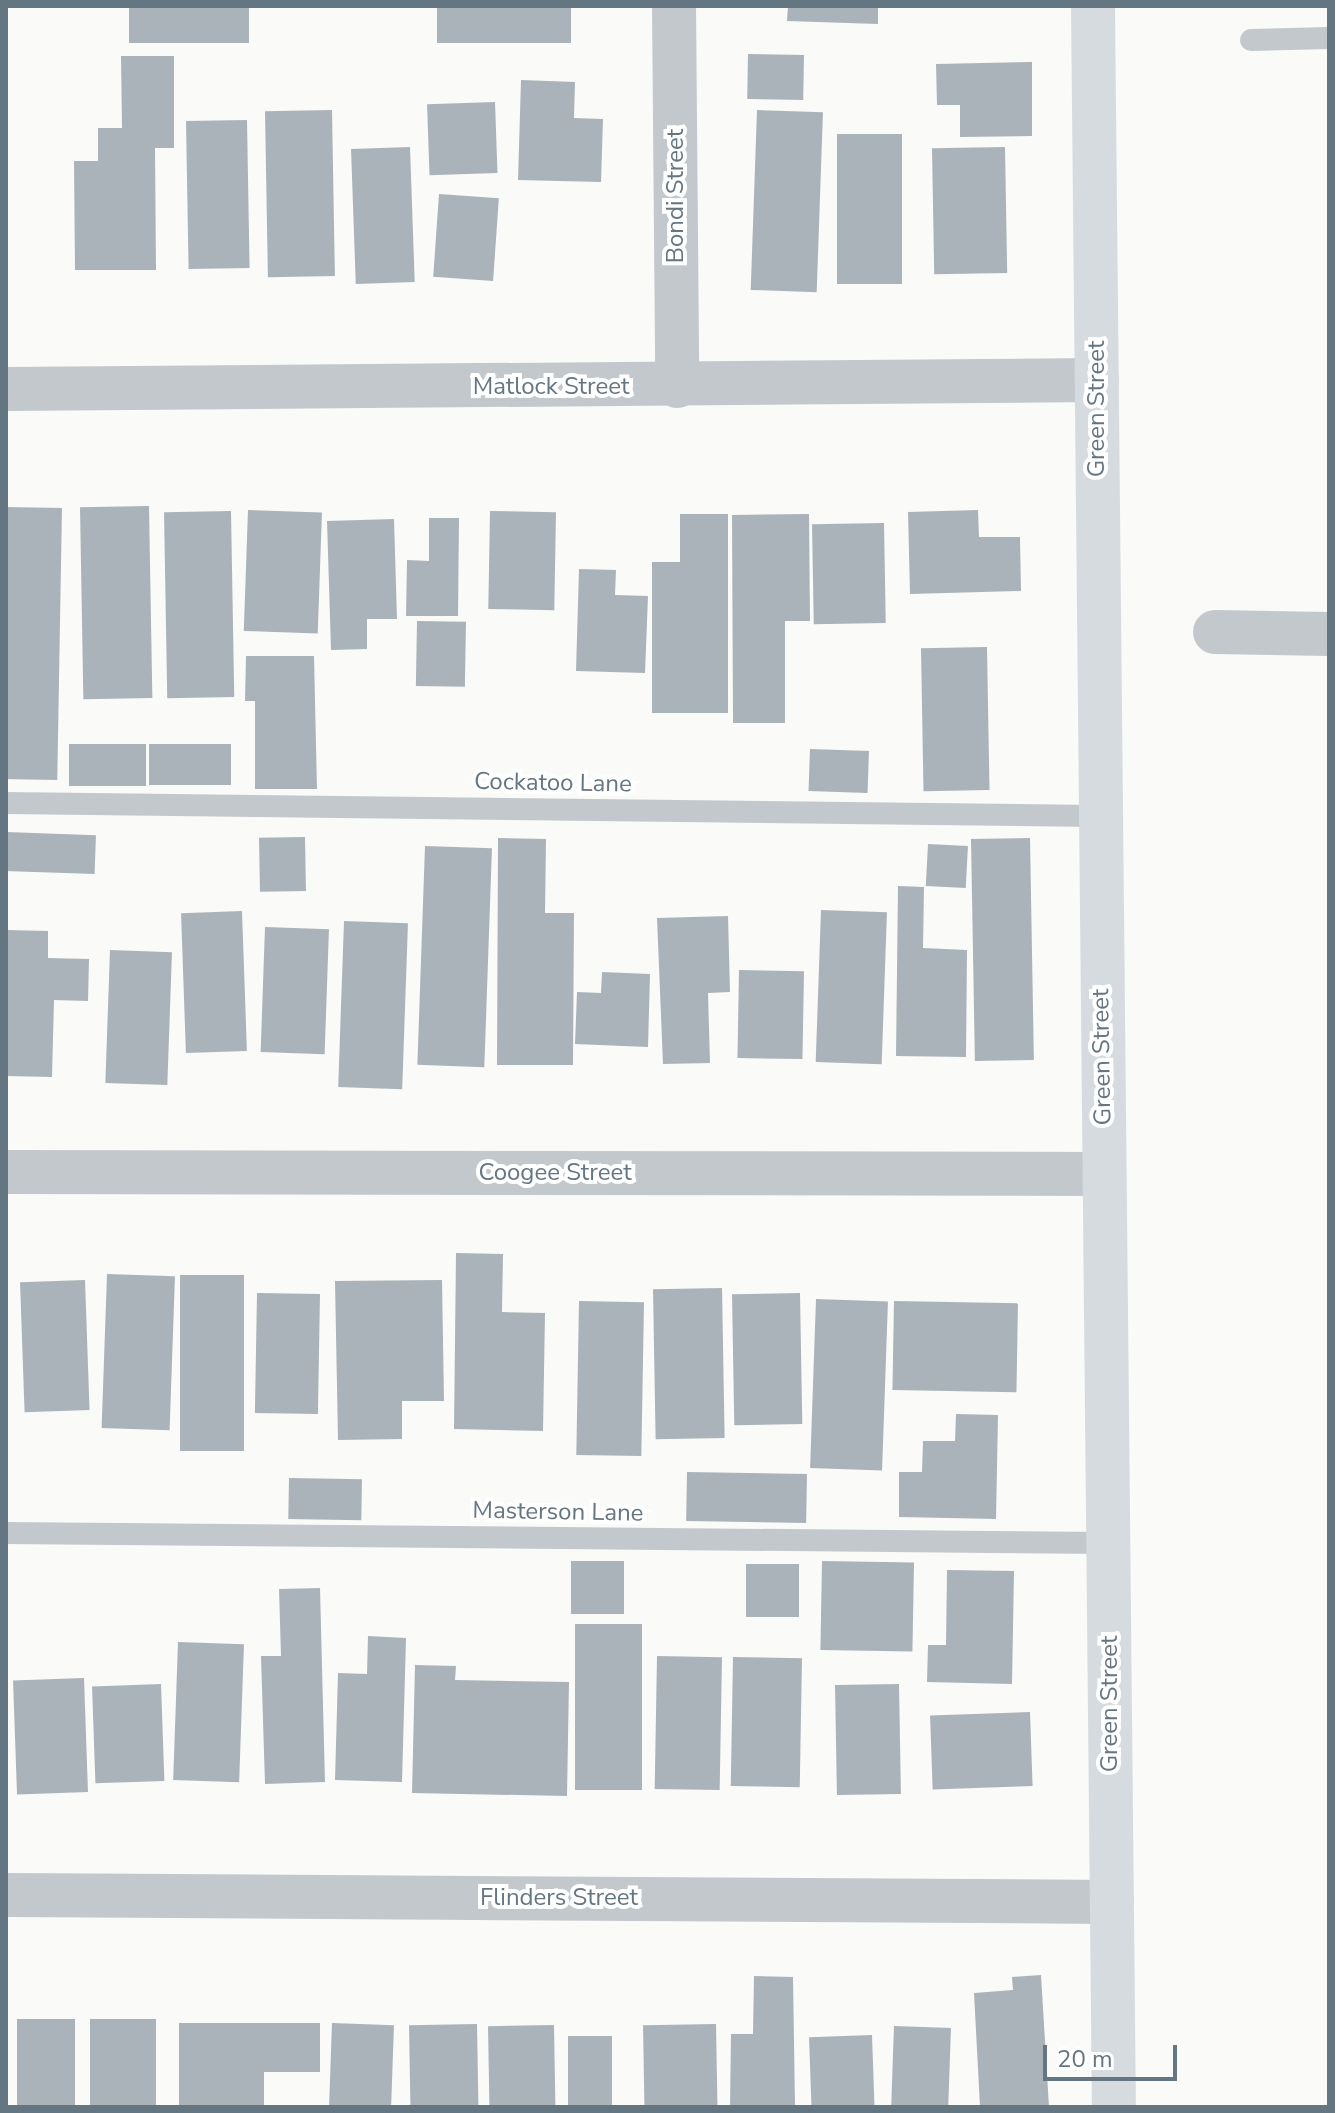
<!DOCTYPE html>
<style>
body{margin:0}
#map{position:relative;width:1335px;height:2113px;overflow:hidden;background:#fafaf8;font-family:"Nunito Sans",sans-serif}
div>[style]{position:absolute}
.building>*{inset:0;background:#aab3b9;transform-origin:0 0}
.lane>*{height:22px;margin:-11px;padding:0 11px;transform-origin:11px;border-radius:11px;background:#c3c8cc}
.street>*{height:44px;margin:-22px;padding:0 22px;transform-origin:22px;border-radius:22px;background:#c3c8cc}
.primary>*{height:44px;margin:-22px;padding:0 22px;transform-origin:22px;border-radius:22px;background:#d6dbdf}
span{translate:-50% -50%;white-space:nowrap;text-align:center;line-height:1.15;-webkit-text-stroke:8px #fff;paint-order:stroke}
.street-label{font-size:24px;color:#657683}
.frame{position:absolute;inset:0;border:8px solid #657683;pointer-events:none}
.scale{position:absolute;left:1043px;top:2045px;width:134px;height:36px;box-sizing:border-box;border:4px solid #657683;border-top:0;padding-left:10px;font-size:24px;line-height:28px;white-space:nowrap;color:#657683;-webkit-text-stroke:6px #fff;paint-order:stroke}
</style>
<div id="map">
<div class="building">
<i style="left:129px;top:6px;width:120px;height:37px"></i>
<i style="left:437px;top:6px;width:134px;height:37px"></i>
<i style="clip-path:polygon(788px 6px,878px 6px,878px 24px,787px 21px)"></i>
<i style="left:748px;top:54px;width:56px;height:45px;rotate:1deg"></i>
<i style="clip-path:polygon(121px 56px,174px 56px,174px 148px,155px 148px,156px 270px,75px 270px,74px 161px,98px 161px,98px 128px,122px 128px)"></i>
<i style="clip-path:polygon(1032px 62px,1032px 136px,960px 137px,960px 105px,937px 105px,936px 64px)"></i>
<i style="clip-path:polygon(521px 80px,575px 82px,574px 118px,603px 119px,601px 182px,518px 180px)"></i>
<i style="left:495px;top:102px;width:71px;height:68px;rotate:88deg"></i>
<i style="left:332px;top:110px;width:166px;height:67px;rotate:89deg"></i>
<i style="left:757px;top:110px;width:66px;height:180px;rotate:2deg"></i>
<i style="left:247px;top:120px;width:148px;height:61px;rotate:89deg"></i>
<i style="left:837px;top:134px;width:65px;height:150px"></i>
<i style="left:410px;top:147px;width:135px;height:59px;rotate:88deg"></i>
<i style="left:1005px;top:147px;width:126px;height:73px;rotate:89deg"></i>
<i style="left:439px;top:194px;width:60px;height:83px;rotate:4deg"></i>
<i style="left:149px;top:506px;width:192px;height:69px;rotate:89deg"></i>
<i style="left:6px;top:507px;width:56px;height:272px;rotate:1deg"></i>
<i style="left:248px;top:510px;width:74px;height:121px;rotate:2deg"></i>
<i style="clip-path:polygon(978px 510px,979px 537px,1020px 537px,1021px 591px,910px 594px,908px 512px)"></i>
<i style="left:231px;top:511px;width:186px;height:67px;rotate:89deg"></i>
<i style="left:490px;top:511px;width:66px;height:98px;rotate:1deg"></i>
<i style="clip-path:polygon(680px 514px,728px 514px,728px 713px,652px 713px,652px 562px,680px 562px)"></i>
<i style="clip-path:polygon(809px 514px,810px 621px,785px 621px,785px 723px,733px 723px,732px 515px)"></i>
<i style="clip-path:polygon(429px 518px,459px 518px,458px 616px,406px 616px,407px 560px,429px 561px)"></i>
<i style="clip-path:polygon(394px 519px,397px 619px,367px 619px,367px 649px,331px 650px,327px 521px)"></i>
<i style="left:884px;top:523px;width:100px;height:72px;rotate:89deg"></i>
<i style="clip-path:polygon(579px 569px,616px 570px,615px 595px,648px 596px,645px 673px,576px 671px)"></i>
<i style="left:417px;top:621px;width:49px;height:65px;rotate:1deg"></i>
<i style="left:987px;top:647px;width:143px;height:66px;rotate:89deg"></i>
<i style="clip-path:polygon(246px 656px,314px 656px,317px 789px,255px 789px,255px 701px,245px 701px)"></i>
<i style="left:146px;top:744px;width:42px;height:77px;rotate:90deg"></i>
<i style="left:149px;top:744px;width:82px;height:41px"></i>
<i style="left:810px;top:749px;width:59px;height:42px;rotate:2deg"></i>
<i style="left:6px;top:832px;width:90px;height:39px;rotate:2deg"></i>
<i style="left:305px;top:837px;width:54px;height:46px;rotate:89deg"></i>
<i style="clip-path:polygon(498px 838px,546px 839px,545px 913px,574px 913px,573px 1065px,497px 1065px)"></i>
<i style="left:1030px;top:838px;width:222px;height:59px;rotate:89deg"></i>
<i style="left:928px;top:844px;width:40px;height:42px;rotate:3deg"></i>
<i style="left:425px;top:846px;width:67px;height:219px;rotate:2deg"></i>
<i style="clip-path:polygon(898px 886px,924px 887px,923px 948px,967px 950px,966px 1057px,896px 1056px)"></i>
<i style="left:821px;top:910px;width:66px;height:152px;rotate:2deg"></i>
<i style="left:242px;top:911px;width:140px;height:61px;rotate:88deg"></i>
<i style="clip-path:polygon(728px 916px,730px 992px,708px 993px,710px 1063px,663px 1064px,657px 918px)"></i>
<i style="left:344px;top:921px;width:64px;height:166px;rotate:2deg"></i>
<i style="left:265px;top:927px;width:64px;height:125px;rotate:2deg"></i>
<i style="clip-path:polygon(6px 930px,48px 931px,48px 958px,89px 959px,88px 1001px,54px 1000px,52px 1077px,6px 1076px)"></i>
<i style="left:110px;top:950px;width:62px;height:133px;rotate:2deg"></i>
<i style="left:739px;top:970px;width:65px;height:88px;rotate:1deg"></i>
<i style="clip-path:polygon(602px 972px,650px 974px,648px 1047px,575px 1044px,577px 992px,601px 993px)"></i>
<i style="clip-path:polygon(456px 1253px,503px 1254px,502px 1312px,545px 1313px,543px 1431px,454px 1429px)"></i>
<i style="left:107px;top:1274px;width:68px;height:154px;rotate:2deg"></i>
<i style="left:244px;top:1275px;width:176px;height:64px;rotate:90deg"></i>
<i style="left:85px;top:1280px;width:130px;height:65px;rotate:88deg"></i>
<i style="clip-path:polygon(442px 1280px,444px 1401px,402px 1401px,402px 1439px,338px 1440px,335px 1281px)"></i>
<i style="left:722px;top:1288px;width:150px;height:69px;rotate:89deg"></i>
<i style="left:257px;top:1293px;width:63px;height:120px;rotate:1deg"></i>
<i style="left:800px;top:1293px;width:131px;height:68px;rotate:89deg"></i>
<i style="left:816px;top:1299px;width:72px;height:169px;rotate:2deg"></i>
<i style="left:579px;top:1301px;width:65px;height:154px;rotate:1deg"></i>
<i style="left:894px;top:1301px;width:124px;height:89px;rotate:1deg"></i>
<i style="clip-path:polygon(956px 1414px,998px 1415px,996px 1519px,899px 1517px,899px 1472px,922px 1472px,923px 1441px,955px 1441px)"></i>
<i style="left:687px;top:1472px;width:120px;height:49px;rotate:1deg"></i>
<i style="left:289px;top:1478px;width:73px;height:41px;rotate:1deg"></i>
<i style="left:571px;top:1561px;width:53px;height:53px"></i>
<i style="left:822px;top:1561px;width:92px;height:89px;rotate:1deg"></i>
<i style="left:746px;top:1564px;width:53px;height:53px"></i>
<i style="clip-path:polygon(947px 1570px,1014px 1571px,1012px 1684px,927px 1682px,928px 1645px,946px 1645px)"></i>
<i style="clip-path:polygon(320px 1588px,325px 1782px,265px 1784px,261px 1656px,281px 1656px,279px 1589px)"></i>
<i style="left:575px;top:1624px;width:67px;height:166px"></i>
<i style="clip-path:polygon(368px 1636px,406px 1638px,402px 1782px,335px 1780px,338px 1673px,367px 1674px)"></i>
<i style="left:178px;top:1642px;width:66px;height:138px;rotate:2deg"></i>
<i style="left:657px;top:1656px;width:65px;height:133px;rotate:1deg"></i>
<i style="left:733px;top:1657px;width:69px;height:129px;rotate:1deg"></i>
<i style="clip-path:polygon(415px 1665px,456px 1666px,455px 1680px,569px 1682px,567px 1796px,412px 1793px)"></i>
<i style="left:84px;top:1678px;width:114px;height:71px;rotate:88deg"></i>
<i style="left:161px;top:1684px;width:97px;height:69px;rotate:88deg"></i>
<i style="left:899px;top:1684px;width:110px;height:64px;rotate:89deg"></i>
<i style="left:1030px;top:1712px;width:74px;height:100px;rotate:88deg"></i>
<i style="clip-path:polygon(1041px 1975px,1049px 2107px,980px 2107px,974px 1993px,1013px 1990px,1012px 1977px)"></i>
<i style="clip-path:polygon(754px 1976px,793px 1977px,795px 2107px,730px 2107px,731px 2034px,753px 2034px)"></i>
<i style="left:17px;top:2019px;width:58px;height:88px"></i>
<i style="left:90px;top:2019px;width:66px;height:88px"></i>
<i style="clip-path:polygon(179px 2023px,320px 2023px,320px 2072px,264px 2072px,264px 2107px,179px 2107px)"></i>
<i style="left:332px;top:2023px;width:62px;height:84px;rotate:2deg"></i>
<i style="left:477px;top:2024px;width:83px;height:68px;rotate:89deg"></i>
<i style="left:716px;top:2024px;width:83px;height:73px;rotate:89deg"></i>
<i style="left:554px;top:2025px;width:82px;height:66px;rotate:89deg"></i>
<i style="left:894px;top:2026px;width:57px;height:81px;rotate:2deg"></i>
<i style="left:872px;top:2035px;width:72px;height:63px;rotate:88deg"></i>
<i style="left:612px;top:2036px;width:71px;height:44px;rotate:90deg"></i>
</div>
<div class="lane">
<i style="left:1251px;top:40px;width:78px;rotate:-1.5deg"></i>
<i style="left:6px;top:803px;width:1093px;rotate:0.68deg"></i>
<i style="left:6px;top:1533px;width:1103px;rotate:0.52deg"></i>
</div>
<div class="street">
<i style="left:674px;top:6px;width:380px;rotate:89.5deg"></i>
<i style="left:6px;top:389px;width:1091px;rotate:-0.47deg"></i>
<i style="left:1215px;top:632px;width:114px;rotate:1deg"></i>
<i style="left:6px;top:1172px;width:1098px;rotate:0.1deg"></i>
<i style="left:6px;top:1895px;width:1106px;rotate:0.36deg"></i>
</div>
<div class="primary">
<i style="left:1093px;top:6px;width:2101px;rotate:89.43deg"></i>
</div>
<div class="street-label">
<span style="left:676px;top:196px;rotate:-90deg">Bondi Street</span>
<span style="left:551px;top:387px">Matlock Street</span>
<span style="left:1097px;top:409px;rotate:-90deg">Green Street</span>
<span style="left:553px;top:783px;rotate:1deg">Cockatoo Lane</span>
<span style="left:1102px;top:1057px;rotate:-91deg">Green Street</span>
<span style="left:555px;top:1173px">Coogee Street</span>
<span style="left:558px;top:1512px;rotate:1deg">Masterson Lane</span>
<span style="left:1110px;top:1704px;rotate:-90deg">Green Street</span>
<span style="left:559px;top:1898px">Flinders Street</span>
</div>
<div class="frame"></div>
<div class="scale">20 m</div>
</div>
